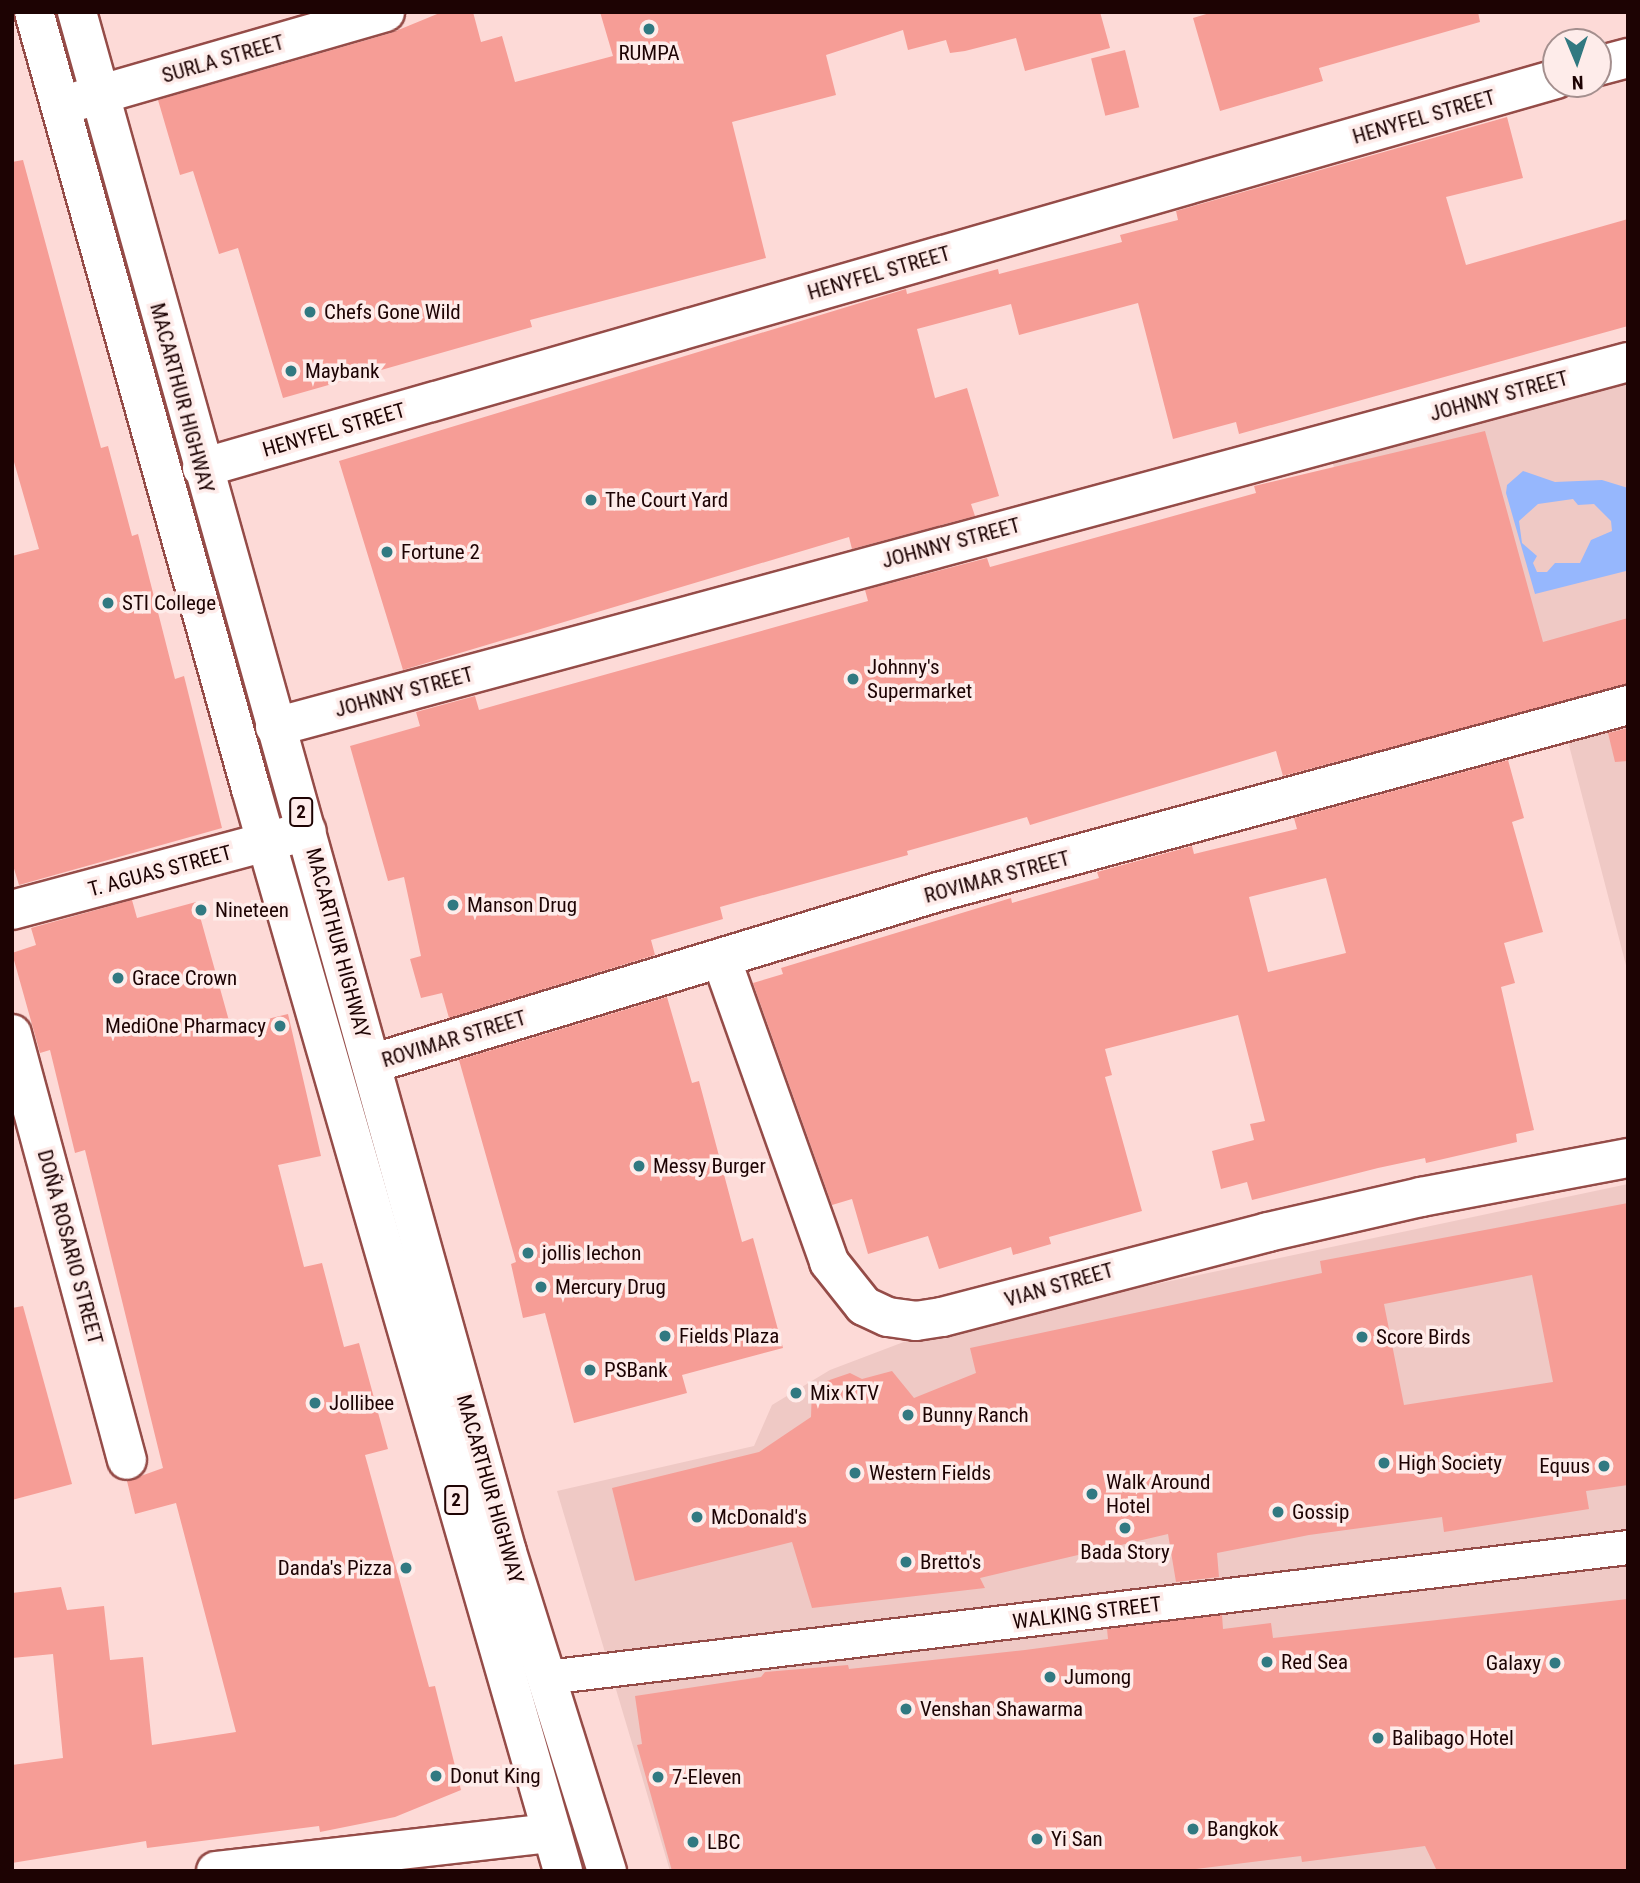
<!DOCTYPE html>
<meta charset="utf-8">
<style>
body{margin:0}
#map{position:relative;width:1640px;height:1883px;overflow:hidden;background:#fddad7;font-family:"Roboto Condensed",sans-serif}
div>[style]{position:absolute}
.built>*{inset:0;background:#efc9c5}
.water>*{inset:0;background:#96b7fd}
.building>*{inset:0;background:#f69d96;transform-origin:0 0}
.roads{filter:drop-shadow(2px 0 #954c48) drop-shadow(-2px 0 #954c48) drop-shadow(0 2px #954c48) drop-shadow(0 -2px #954c48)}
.pedestrian>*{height:33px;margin:-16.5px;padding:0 16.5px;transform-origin:16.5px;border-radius:16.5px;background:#fff}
.minor>*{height:38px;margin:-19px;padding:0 19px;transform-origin:19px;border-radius:19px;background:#fff}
.secondary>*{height:38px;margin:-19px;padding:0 19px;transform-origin:19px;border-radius:19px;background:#fff}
.trunk>*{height:38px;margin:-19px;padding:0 19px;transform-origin:19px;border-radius:19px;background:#fff}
.dots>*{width:19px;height:19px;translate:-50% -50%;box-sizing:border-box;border:4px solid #feecea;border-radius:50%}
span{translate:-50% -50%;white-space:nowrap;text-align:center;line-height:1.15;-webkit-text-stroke:7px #feecea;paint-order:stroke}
.shield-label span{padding:2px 5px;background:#feecea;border:2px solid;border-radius:5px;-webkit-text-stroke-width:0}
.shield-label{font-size:19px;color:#1d0303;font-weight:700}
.poi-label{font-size:21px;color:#1d0303}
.left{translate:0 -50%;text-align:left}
.right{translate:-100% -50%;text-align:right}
.street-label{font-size:21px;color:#1d0303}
.frame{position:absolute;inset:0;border:14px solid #1d0303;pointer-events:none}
.north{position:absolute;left:1542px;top:28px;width:70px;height:70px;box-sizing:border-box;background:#feecea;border:2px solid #a48f8e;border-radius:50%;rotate:178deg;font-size:19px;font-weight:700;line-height:28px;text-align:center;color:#1d0303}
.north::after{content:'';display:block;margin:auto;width:24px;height:32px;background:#317981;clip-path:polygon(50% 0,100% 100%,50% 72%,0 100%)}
</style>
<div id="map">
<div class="built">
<i style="clip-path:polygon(1628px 362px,1628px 973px,1564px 726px,1417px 759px,1327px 443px)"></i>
<i style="clip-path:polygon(1628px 1184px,1628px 1871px,670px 1871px,557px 1491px,754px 1446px,772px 1405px,830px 1370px,930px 1332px)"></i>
</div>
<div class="water">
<i style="clip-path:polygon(evenodd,1523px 471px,1555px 482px,1602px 480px,1628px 488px,1626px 571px,1535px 594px,1506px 493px,1507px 485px,1523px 471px,1573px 499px,1578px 505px,1594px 504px,1611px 521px,1612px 531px,1591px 540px,1580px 563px,1555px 563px,1547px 572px,1537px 572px,1533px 563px,1537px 556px,1522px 543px,1519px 521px,1538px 504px,1573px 499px)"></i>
</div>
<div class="building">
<i style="clip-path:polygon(442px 12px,473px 12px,481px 42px,502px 36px,515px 82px,613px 56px,600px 12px,1100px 12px,1110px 48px,1025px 71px,1016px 38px,965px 51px,950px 53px,946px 40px,908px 50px,903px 30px,826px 55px,836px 95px,732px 122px,766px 258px,530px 320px,532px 327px,283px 398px,238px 248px,219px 254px,193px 171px,180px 175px,158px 100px,391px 33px)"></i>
<i style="clip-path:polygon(1213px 12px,1478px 12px,1480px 22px,1319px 68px,1323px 81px,1220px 111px,1193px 18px)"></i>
<i style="left:1125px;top:50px;width:59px;height:35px;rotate:76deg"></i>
<i style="clip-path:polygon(1507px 117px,1523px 178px,1446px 197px,1466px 265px,1628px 219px,1628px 326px,1239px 434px,1236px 422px,1173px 439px,1138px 303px,1019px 335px,1011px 304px,917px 329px,935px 398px,967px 388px,999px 496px,971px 504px,975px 516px,852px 549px,849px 537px,403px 670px,339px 461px,906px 289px,907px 294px,998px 269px,999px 274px,1122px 242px,1120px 235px,1178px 220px,1176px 211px)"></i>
<i style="clip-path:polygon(23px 160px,101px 448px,108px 446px,132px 536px,138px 534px,175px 679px,184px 676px,222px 828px,19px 885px,12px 862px,12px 556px,39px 549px,12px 455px,12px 162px)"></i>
<i style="clip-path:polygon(1485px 431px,1543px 642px,1628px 618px,1628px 684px,1283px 776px,1276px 751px,1030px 825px,1027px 817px,907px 851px,908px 855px,720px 907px,723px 919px,651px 940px,655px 955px,449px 1018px,442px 993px,421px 998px,410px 959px,421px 956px,404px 877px,388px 881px,350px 746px,420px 726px,416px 712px,475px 696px,479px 710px,868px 601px,865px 590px,987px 558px,990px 567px,1256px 493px,1254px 486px)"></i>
<i style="clip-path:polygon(1628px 728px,1628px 761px,1615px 762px,1608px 733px)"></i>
<i style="clip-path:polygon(evenodd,1508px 760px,1524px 818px,1512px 822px,1543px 932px,1504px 943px,1515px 983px,1501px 987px,1534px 1130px,1516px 1134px,1517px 1142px,1426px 1163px,1425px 1158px,1378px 1168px,1252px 1200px,1247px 1182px,1221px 1189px,1212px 1151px,1254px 1140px,1250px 1124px,1265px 1121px,1238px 1015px,1105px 1049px,1112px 1075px,1105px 1077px,1142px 1211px,1049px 1237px,1051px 1244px,1013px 1255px,1011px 1247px,939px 1269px,928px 1236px,868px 1254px,852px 1199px,832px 1205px,753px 983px,783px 974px,781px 968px,1011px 898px,1012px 903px,1099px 878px,1097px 872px,1192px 846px,1194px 854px,1297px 829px,1294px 818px,1508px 760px,1326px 878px,1346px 953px,1268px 972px,1249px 897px,1326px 878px)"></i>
<i style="clip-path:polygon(132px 900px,137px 918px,196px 902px,231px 1028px,288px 1014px,321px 1156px,278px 1165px,304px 1267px,322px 1263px,344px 1347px,359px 1343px,388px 1449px,365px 1455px,429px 1687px,435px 1686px,461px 1790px,395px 1817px,320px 1832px,319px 1826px,147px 1848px,146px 1841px,12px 1863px,12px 1765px,63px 1758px,53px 1654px,12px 1658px,12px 1593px,61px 1587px,67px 1610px,104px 1606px,110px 1660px,143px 1657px,152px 1745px,236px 1732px,176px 1503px,135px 1514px,127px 1481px,163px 1468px,85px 1150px,75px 1153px,50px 1050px,40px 1053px,12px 953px,36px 945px,31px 928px)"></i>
<i style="clip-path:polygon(667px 997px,692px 1083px,699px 1081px,742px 1242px,753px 1238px,783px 1348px,682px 1375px,687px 1393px,574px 1423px,545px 1313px,523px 1318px,511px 1264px,516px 1262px,459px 1060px)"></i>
<i style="clip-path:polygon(evenodd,1628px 1203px,1628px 1485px,1586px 1491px,1589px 1509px,1444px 1532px,1442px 1517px,1309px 1535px,1217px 1553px,1219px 1577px,1176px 1582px,1168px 1534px,980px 1578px,985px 1588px,812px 1608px,792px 1542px,635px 1581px,612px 1488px,759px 1452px,811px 1417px,812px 1386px,850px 1373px,862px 1379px,892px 1371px,914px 1398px,976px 1373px,970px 1348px,1322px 1273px,1320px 1261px,1628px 1203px,1532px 1275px,1553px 1382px,1404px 1405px,1384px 1304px,1532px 1275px)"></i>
<i style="clip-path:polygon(23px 1306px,72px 1484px,12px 1500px,12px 1308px)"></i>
<i style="clip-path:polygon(1628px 1599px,1628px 1871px,1437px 1871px,1425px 1846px,1302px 1862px,1301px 1856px,1180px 1871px,672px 1871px,637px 1745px,642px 1744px,635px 1696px,761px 1677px,765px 1672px,848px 1665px,849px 1669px,1025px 1650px,1108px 1639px,1107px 1629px,1222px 1615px,1223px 1629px,1271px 1623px,1273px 1638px)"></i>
</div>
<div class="roads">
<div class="pedestrian">
<i style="left:547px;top:1677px;width:1089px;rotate:-6.86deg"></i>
</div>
<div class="minor">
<i style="left:1598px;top:66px;width:31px;rotate:-15deg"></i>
<i style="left:67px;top:104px;width:331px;rotate:-16.1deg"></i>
<i style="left:202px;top:468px;width:1409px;rotate:-16.03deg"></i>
<i style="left:275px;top:727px;width:1401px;rotate:-15.1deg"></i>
<i style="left:12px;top:910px;width:305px;rotate:-15deg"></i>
<i style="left:721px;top:958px;width:323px;rotate:70.4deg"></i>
<i style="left:829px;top:1262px;width:56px;rotate:51.5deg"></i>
<i style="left:864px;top:1306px;width:26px;rotate:25deg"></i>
<i style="left:888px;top:1317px;width:28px;rotate:8deg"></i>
<i style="left:916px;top:1321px;width:26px;rotate:-9deg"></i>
<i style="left:942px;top:1317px;width:337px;rotate:-14.6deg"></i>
<i style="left:1268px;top:1232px;width:157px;rotate:-12.9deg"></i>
<i style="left:1421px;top:1197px;width:211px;rotate:-10.7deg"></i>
<i style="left:12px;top:1034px;width:441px;rotate:74.9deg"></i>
<i style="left:371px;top:1064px;width:593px;rotate:-16.88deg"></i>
<i style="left:938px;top:892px;width:715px;rotate:-15.16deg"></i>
</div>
<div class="secondary">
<i style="left:216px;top:1871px;width:338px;rotate:-6.5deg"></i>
</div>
<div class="trunk">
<i style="left:34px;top:12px;width:807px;rotate:74.4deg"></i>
<i style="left:251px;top:789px;width:1126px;rotate:73.91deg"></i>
<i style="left:77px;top:12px;width:1599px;rotate:74.4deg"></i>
<i style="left:507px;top:1552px;width:334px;rotate:72.6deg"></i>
</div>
</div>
<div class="dots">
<i style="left:649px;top:29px;background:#317981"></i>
<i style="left:310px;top:312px;background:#317981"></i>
<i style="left:291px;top:371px;background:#317981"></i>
<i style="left:591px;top:500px;background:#317981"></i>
<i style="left:387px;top:552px;background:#317981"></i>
<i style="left:108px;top:603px;background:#317981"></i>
<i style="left:853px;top:679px;background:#317981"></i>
<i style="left:453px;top:905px;background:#317981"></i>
<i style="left:201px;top:910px;background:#317981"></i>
<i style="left:118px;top:978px;background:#317981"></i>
<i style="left:280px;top:1026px;background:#317981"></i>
<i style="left:639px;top:1166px;background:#317981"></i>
<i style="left:528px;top:1253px;background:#317981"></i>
<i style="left:541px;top:1287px;background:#317981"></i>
<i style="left:665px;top:1336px;background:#317981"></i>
<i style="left:1362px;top:1337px;background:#317981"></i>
<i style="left:590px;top:1370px;background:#317981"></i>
<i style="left:796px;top:1393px;background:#317981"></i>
<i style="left:315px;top:1403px;background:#317981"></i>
<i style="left:908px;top:1415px;background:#317981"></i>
<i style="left:1384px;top:1463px;background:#317981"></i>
<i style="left:1604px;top:1466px;background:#317981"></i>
<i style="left:855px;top:1473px;background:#317981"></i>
<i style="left:1092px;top:1494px;background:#317981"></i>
<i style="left:1278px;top:1512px;background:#317981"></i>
<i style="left:697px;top:1517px;background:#317981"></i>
<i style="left:1125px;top:1528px;background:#317981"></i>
<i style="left:906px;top:1562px;background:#317981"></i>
<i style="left:406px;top:1568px;background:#317981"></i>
<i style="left:1267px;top:1662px;background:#317981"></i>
<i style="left:1555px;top:1663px;background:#317981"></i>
<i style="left:1050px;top:1677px;background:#317981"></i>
<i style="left:906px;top:1709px;background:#317981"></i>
<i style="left:1378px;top:1738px;background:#317981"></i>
<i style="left:436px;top:1776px;background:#317981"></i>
<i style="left:658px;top:1777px;background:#317981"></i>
<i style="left:1193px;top:1829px;background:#317981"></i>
<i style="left:1037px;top:1839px;background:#317981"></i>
<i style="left:693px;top:1842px;background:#317981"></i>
</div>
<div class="shield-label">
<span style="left:301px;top:812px">2</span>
<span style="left:456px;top:1500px">2</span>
</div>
<div class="poi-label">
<span style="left:649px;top:53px">RUMPA</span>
<span class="left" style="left:324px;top:312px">Chefs Gone Wild</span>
<span class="left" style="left:305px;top:371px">Maybank</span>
<span class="left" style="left:605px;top:500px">The Court Yard</span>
<span class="left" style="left:401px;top:552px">Fortune 2</span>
<span class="left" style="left:122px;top:603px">STI College</span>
<span class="left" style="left:867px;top:679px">Johnny's<br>Supermarket</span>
<span class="left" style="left:467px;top:905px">Manson Drug</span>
<span class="left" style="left:215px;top:910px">Nineteen</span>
<span class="left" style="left:132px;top:978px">Grace Crown</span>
<span class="right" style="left:266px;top:1026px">MediOne Pharmacy</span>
<span class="left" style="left:653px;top:1166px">Messy Burger</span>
<span class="left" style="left:542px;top:1253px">jollis lechon</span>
<span class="left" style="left:555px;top:1287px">Mercury Drug</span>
<span class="left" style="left:679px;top:1336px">Fields Plaza</span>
<span class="left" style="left:1376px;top:1337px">Score Birds</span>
<span class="left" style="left:604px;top:1370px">PSBank</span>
<span class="left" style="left:810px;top:1393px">Mix KTV</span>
<span class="left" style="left:329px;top:1403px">Jollibee</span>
<span class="left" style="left:922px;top:1415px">Bunny Ranch</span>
<span class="left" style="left:1398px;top:1463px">High Society</span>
<span class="right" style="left:1590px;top:1466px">Equus</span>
<span class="left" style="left:869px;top:1473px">Western Fields</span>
<span class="left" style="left:1106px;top:1494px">Walk Around<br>Hotel</span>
<span class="left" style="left:1292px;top:1512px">Gossip</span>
<span class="left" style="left:711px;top:1517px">McDonald's</span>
<span style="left:1125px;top:1552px">Bada Story</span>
<span class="left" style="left:920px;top:1562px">Bretto's</span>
<span class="right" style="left:392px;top:1568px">Danda's Pizza</span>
<span class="left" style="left:1281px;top:1662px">Red Sea</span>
<span class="right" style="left:1541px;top:1663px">Galaxy</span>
<span class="left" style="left:1064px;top:1677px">Jumong</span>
<span class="left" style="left:920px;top:1709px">Venshan Shawarma</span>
<span class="left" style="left:1392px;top:1738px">Balibago Hotel</span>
<span class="left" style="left:450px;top:1776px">Donut King</span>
<span class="left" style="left:672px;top:1777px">7-Eleven</span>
<span class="left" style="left:1207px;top:1829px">Bangkok</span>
<span class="left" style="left:1051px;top:1839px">Yi San</span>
<span class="left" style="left:707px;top:1842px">LBC</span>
</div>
<div class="street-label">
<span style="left:223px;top:59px;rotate:-16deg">SURLA STREET</span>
<span style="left:1424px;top:117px;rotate:-16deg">HENYFEL STREET</span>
<span style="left:879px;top:273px;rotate:-16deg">HENYFEL STREET</span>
<span style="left:1499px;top:396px;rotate:-15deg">JOHNNY STREET</span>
<span style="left:182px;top:398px;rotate:75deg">MACARTHUR HIGHWAY</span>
<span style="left:334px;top:430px;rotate:-16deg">HENYFEL STREET</span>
<span style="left:951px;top:543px;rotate:-15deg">JOHNNY STREET</span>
<span style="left:404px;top:692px;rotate:-15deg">JOHNNY STREET</span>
<span style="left:160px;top:871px;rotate:-15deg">T. AGUAS STREET</span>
<span style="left:997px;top:877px;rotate:-15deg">ROVIMAR STREET</span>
<span style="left:338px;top:943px;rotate:75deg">MACARTHUR HIGHWAY</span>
<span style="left:454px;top:1039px;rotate:-17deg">ROVIMAR STREET</span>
<span style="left:70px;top:1247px;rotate:75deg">DOÑA ROSARIO STREET</span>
<span style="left:1059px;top:1285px;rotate:-16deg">VIAN STREET</span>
<span style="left:490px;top:1489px;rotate:74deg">MACARTHUR HIGHWAY</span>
<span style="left:1087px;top:1613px;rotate:-7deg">WALKING STREET</span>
</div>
<div class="frame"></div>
<div class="north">N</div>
</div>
